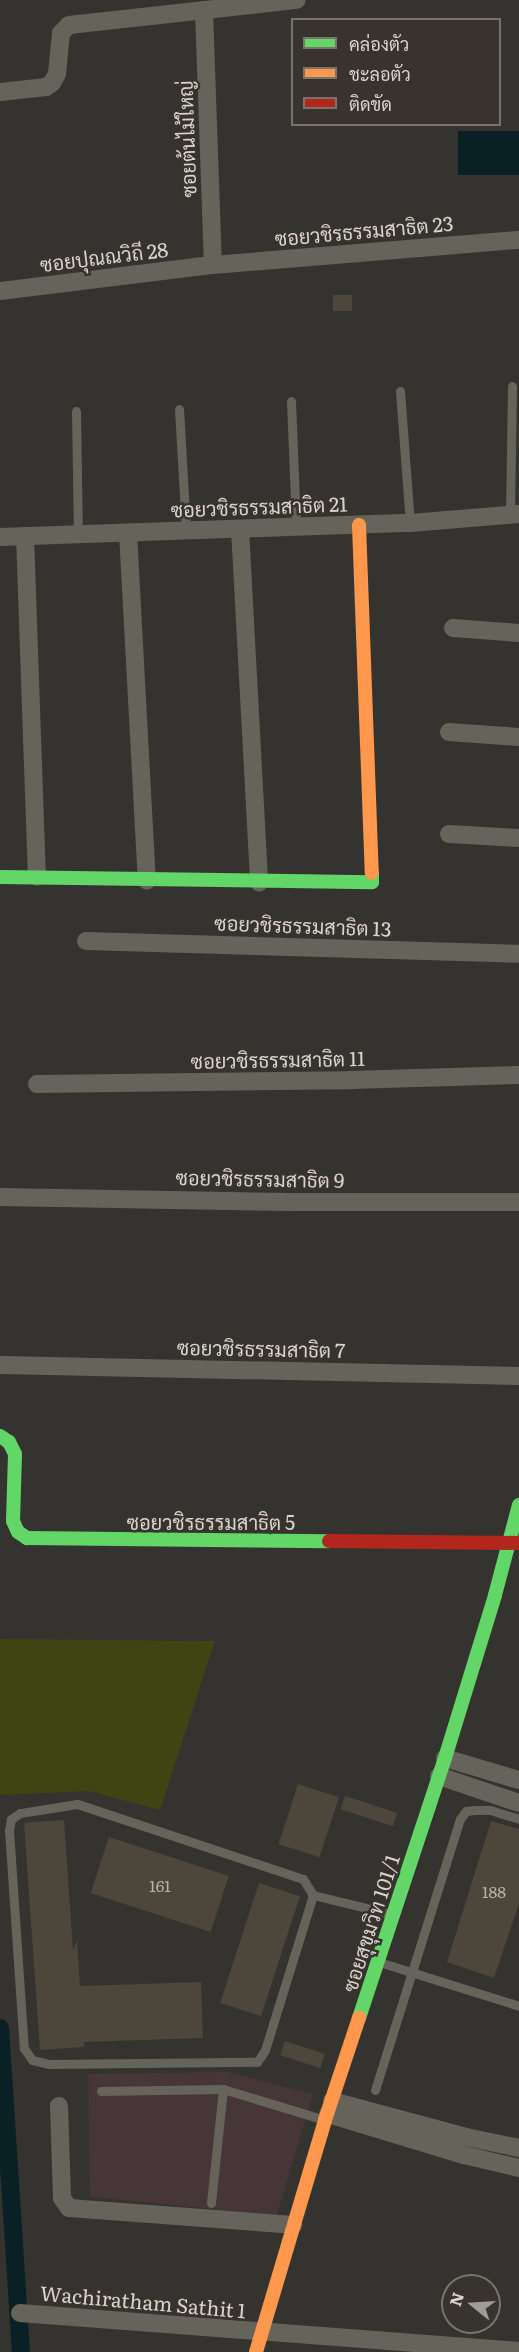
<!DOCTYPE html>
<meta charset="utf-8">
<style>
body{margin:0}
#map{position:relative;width:519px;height:2352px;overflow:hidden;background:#353330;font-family:Literata,Sarabun,serif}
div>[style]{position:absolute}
.commercial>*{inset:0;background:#473637}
.green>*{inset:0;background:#404413}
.water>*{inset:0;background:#092024;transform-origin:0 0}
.canal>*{height:18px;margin:-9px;padding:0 9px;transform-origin:9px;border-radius:9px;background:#092024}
.building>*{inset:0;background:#4d463b;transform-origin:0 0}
.lane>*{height:9px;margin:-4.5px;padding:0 4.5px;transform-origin:4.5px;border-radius:4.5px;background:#66635b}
.street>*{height:18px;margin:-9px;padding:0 9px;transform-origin:9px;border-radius:9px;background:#66635b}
.fast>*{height:14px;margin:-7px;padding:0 7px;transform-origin:7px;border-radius:7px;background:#63d668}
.slow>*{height:14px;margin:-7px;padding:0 7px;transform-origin:7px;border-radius:7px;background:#ff974d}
.jam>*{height:14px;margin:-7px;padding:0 7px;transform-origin:7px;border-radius:7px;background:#b3261e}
span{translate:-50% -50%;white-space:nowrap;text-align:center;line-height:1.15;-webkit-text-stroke:5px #38342d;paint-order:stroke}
.number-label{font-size:16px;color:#b4b0aa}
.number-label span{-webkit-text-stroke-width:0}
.street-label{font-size:20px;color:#d7d4cf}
.legend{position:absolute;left:291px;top:18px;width:210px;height:108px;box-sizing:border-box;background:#38342d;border:2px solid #78746e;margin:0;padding:8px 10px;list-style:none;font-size:18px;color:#d7d4cf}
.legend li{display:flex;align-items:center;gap:12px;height:30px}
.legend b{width:30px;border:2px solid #78746e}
.north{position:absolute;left:441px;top:2274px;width:60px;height:60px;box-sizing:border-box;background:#38342d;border:2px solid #78746e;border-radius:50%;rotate:288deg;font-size:16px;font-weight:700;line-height:24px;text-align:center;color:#d7d4cf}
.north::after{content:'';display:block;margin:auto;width:21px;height:27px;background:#9e9c97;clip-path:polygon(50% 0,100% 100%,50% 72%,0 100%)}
</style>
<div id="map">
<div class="commercial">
<i style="clip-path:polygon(227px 2072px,313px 2094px,277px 2215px,90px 2197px,88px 2074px)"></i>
</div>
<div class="green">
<i style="clip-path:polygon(0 1639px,215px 1641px,160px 1810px,89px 1791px,0 1795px)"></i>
</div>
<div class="water">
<i style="left:519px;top:131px;width:44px;height:61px;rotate:90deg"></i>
</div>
<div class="canal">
<i style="left:0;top:2028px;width:325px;rotate:86.3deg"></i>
</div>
<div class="building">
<i style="left:352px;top:295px;width:16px;height:19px;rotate:90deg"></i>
<i style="left:298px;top:1784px;width:43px;height:63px;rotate:18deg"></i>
<i style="left:345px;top:1796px;width:55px;height:14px;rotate:18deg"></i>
<i style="clip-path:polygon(64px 1820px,73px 1950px,77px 1940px,80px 1986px,201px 1982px,203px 2038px,84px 2042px,84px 2047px,40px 2050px,24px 1823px)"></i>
<i style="clip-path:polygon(491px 1821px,519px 1829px,519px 1903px,494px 1978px,447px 1962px)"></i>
<i style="left:109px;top:1837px;width:126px;height:59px;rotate:18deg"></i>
<i style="left:259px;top:1883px;width:43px;height:126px;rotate:18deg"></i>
<i style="left:285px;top:2041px;width:42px;height:15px;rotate:18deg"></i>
</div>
<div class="lane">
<i style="left:400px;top:391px;width:132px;rotate:85.7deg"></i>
<i style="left:291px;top:401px;width:126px;rotate:87.7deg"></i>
<i style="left:179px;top:409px;width:122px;rotate:86.7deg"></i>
<i style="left:76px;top:411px;width:124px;rotate:89.1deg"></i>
<i style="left:510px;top:515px;width:129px;rotate:-89.1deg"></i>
<i style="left:313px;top:1895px;width:19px;rotate:-122deg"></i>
<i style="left:303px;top:1879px;width:238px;rotate:-161.6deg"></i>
<i style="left:77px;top:1804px;width:58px;rotate:171deg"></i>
<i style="left:20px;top:1813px;width:11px;rotate:146deg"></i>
<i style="left:11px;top:1819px;width:11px;rotate:100deg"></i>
<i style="left:9px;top:1830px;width:219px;rotate:86.1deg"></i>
<i style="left:24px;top:2048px;width:14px;rotate:56deg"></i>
<i style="left:32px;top:2060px;width:17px;rotate:13deg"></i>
<i style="left:49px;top:2064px;width:208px;rotate:-0.6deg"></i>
<i style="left:257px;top:2062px;width:14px;rotate:-56deg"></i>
<i style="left:265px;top:2050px;width:162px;rotate:-72.8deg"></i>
<i style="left:313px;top:1895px;width:80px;rotate:13.7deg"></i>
<i style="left:379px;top:1962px;width:147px;rotate:17.4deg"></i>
<i style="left:375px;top:2090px;width:284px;rotate:-72.6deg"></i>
<i style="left:460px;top:1819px;width:10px;rotate:-53deg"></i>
<i style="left:466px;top:1811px;width:9px;rotate:-6deg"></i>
<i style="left:475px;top:1810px;width:15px"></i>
<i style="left:490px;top:1810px;width:30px;rotate:17deg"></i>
<i style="left:101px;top:2091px;width:122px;rotate:-0.9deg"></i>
<i style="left:223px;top:2089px;width:107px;rotate:16.9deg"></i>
<i style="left:211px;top:2203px;width:115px;rotate:-84deg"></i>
</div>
<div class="street">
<i style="left:204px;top:10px;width:255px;rotate:88deg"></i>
<i style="left:0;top:92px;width:46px;rotate:-6.2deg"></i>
<i style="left:46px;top:87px;width:7px;rotate:-34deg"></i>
<i style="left:52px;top:83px;width:10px;rotate:-61deg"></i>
<i style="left:57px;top:74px;width:41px;rotate:-84.4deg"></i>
<i style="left:61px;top:33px;width:11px;rotate:-45deg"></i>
<i style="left:69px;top:25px;width:229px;rotate:-6.3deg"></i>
<i style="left:0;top:291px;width:215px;rotate:-7deg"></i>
<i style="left:213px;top:265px;width:307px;rotate:-4.7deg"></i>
<i style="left:240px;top:529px;width:354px;rotate:86.9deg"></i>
<i style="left:128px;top:533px;width:348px;rotate:86.9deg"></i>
<i style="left:25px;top:536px;width:341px;rotate:88deg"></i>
<i style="left:0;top:537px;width:410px;rotate:-2deg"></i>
<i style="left:410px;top:523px;width:109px;rotate:-4.7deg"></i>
<i style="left:453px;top:628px;width:66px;rotate:4.3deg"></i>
<i style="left:449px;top:732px;width:70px;rotate:4.1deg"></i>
<i style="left:449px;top:834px;width:70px;rotate:3.3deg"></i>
<i style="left:86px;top:941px;width:433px;rotate:1.7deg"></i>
<i style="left:37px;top:1084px;width:313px;rotate:-0.7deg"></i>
<i style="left:350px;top:1080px;width:169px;rotate:-1.7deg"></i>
<i style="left:0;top:1197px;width:293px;rotate:1deg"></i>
<i style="left:293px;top:1202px;width:226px"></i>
<i style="left:2px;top:1365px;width:517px;rotate:1.22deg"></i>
<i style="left:445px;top:1758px;width:77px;rotate:16.6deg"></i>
<i style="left:439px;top:1776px;width:84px;rotate:18.6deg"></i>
<i style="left:332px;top:2101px;width:139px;rotate:15deg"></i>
<i style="left:466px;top:2137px;width:54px;rotate:11.7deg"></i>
<i style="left:59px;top:2106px;width:92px;rotate:88.1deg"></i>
<i style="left:62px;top:2198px;width:12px;rotate:55deg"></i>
<i style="left:69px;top:2208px;width:225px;rotate:4.3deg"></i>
<i style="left:328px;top:2114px;width:142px;rotate:16.8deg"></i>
<i style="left:464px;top:2155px;width:57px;rotate:13.3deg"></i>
<i style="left:20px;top:2313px;width:500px;rotate:4.35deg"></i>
</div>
<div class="fast">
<i style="left:0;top:877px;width:372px;rotate:0.8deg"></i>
<i style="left:372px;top:882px;width:9px;rotate:-90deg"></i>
<i style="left:0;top:1436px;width:11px;rotate:34deg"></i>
<i style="left:9px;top:1442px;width:13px;rotate:63deg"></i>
<i style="left:15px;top:1454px;width:67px;rotate:91.7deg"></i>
<i style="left:13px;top:1521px;width:12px;rotate:66deg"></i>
<i style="left:18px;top:1532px;width:11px;rotate:34deg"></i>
<i style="left:27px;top:1538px;width:302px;rotate:0.6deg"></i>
<i style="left:359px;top:2018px;width:274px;rotate:-71.7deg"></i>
<i style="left:445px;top:1758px;width:170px;rotate:-72.9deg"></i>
<i style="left:495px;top:1595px;width:93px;rotate:-75.1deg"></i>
</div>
<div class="slow">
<i style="left:359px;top:525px;width:348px;rotate:87.9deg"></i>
<i style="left:256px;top:2352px;width:242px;rotate:-73.4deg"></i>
<i style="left:325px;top:2120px;width:108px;rotate:-71.6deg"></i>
</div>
<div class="jam">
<i style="left:329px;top:1541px;width:190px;rotate:0.6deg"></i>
</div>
<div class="number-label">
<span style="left:160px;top:1885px">161</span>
<span style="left:494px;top:1891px">188</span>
</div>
<div class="street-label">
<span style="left:186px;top:139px;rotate:-92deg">ซอยต้นไม้ใหญ่</span>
<span style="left:364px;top:230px;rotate:-5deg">ซอยวชิรธรรมสาธิต 23</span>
<span style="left:104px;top:256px;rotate:-7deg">ซอยปุณณวิถี 28</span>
<span style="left:259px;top:506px;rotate:-2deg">ซอยวชิรธรรมสาธิต 21</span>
<span style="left:303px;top:925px;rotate:2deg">ซอยวชิรธรรมสาธิต 13</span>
<span style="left:278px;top:1059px;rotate:-1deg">ซอยวชิรธรรมสาธิต 11</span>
<span style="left:260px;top:1178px;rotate:1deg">ซอยวชิรธรรมสาธิต 9</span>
<span style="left:261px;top:1348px;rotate:1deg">ซอยวชิรธรรมสาธิต 7</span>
<span style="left:211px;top:1521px">ซอยวชิรธรรมสาธิต 5</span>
<span style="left:370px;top:1923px;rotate:-72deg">ซอยสุขุมวิท 101/1</span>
<span style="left:143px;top:2301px;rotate:5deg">Wachiratham Sathit 1</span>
</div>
<ul class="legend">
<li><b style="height:8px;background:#63d668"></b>คล่องตัว</li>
<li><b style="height:8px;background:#ff974d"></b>ชะลอตัว</li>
<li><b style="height:8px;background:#b3261e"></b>ติดขัด</li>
</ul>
<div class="north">N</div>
</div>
